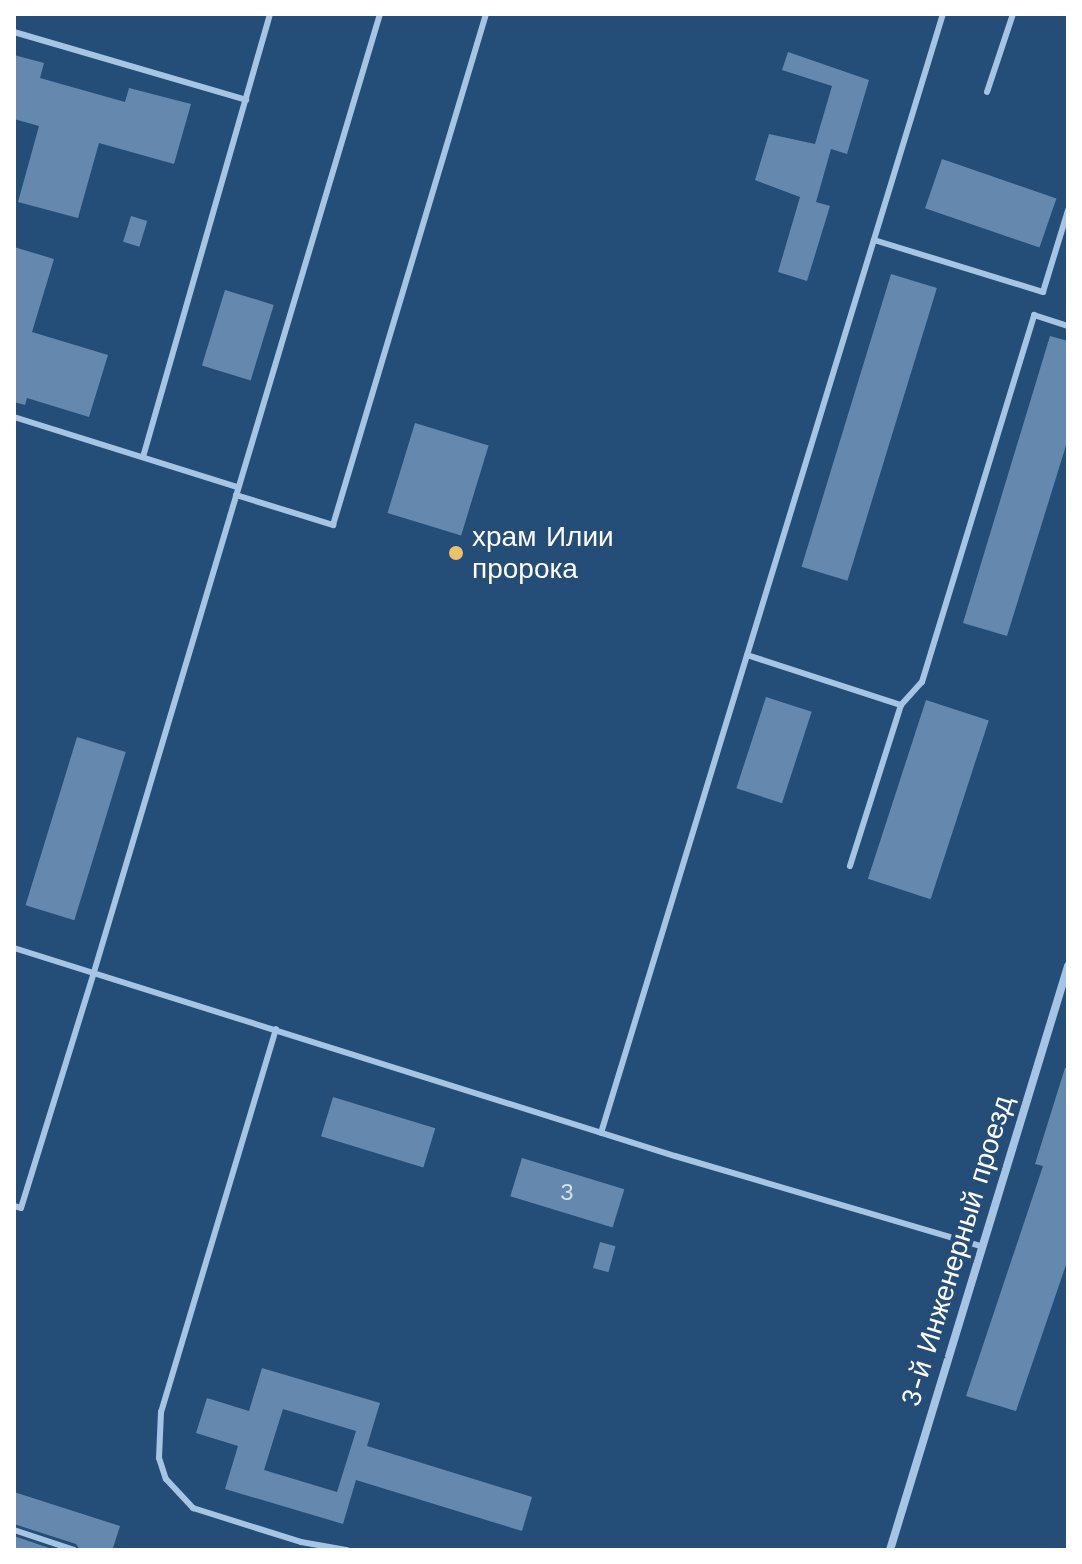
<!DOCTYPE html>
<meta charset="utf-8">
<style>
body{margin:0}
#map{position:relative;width:1082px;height:1564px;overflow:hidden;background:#244d78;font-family:"Work Sans",sans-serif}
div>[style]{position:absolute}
.building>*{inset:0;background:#6589ae;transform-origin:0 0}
.lane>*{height:6px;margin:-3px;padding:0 3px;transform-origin:3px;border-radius:3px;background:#a6c4e3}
.street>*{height:8px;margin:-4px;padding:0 4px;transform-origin:4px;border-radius:4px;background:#a6c4e3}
.dots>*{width:22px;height:22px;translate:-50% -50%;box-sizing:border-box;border:4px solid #244d78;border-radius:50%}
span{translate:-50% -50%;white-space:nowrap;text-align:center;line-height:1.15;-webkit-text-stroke:8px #244d78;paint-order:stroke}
.number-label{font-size:24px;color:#d8e2eb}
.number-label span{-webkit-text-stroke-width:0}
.poi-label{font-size:28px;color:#fff}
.left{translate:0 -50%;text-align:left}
.street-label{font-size:28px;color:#fff}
.frame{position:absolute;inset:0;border:16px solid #fff;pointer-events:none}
</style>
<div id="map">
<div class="building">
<i style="clip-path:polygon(788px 52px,869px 80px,847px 154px,831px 149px,816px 202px,830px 206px,807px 281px,778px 272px,800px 197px,755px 180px,769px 134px,815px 144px,832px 86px,782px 70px)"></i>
<i style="clip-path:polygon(14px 55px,44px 63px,40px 78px,125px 102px,129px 88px,191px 104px,174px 164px,99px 143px,78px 218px,18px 202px,39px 126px,14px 119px)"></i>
<i style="left:942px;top:159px;width:121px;height:52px;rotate:19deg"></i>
<i style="left:131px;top:216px;width:17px;height:27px;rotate:17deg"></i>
<i style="clip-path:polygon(14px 247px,54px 259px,32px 332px,108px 355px,89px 417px,27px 398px,25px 405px,14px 402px)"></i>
<i style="left:891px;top:274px;width:48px;height:306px;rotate:17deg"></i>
<i style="left:225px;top:290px;width:51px;height:79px;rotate:17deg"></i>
<i style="clip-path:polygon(1050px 336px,1068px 341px,1068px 439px,1007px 636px,963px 623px)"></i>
<i style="left:415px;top:423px;width:77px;height:94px;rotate:17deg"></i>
<i style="left:766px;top:697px;width:48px;height:96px;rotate:18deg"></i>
<i style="left:926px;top:700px;width:66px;height:188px;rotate:18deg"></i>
<i style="left:77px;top:737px;width:51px;height:176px;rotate:17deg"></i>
<i style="clip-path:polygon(1065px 1068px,1068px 1068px,1068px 1259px,1016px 1411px,966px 1396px,1043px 1166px,1035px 1164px)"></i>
<i style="left:333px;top:1097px;width:107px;height:41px;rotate:17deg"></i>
<i style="left:522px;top:1158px;width:107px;height:40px;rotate:17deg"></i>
<i style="left:600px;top:1242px;width:16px;height:27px;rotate:15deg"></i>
<i style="clip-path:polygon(evenodd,262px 1368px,380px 1403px,367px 1446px,532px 1497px,522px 1531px,356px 1480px,343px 1524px,225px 1489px,238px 1446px,196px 1433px,207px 1398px,249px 1411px,262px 1368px,283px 1409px,356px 1431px,337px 1492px,264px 1470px,283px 1409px)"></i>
<i style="clip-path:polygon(14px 1492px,120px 1526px,113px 1548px,80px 1550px,76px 1544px,14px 1524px)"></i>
<i style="clip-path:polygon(14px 1536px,55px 1550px,14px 1550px)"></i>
</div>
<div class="lane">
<i style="left:14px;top:32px;width:242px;rotate:16.3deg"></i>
<i style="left:987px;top:92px;width:82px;rotate:-71.6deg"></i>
<i style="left:874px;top:240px;width:177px;rotate:17.1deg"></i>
<i style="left:1043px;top:292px;width:86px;rotate:-73deg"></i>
<i style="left:14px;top:417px;width:235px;rotate:17.4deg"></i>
<i style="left:143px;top:457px;width:461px;rotate:-74deg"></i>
<i style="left:236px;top:495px;width:102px;rotate:17.2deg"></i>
<i style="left:333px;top:525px;width:533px;rotate:-73.33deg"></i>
<i style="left:747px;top:655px;width:162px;rotate:18deg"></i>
<i style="left:901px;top:705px;width:169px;rotate:107.6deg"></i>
<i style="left:901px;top:705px;width:31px;rotate:-48deg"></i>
<i style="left:922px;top:682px;width:384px;rotate:-73deg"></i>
<i style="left:1034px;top:315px;width:36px;rotate:18deg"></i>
<i style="left:14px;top:948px;width:693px;rotate:17.47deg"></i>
<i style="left:675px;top:1156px;width:318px;rotate:16.4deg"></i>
<i style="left:276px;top:1029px;width:400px;rotate:106.7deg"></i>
<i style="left:161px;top:1412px;width:46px;rotate:92.5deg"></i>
<i style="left:159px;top:1458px;width:22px;rotate:72deg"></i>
<i style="left:166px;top:1479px;width:40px;rotate:47deg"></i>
<i style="left:193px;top:1508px;width:113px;rotate:17.5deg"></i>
<i style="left:301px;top:1542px;width:47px;rotate:9.9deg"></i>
<i style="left:601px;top:1133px;width:1170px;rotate:-73.01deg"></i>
<i style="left:14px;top:1206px;width:7px;rotate:16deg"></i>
<i style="left:21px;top:1208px;width:247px;rotate:-72.8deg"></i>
<i style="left:94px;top:972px;width:1000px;rotate:-73.38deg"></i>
<i style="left:14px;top:1530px;width:63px;rotate:18.4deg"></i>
</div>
<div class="street">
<i style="left:890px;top:1550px;width:611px;rotate:-73.05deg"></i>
</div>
<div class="dots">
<i style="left:456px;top:553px;background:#edc16a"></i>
</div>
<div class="number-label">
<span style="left:567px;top:1193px">3</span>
</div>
<div class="poi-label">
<span class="left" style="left:472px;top:553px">храм Илии<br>пророка</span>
</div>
<div class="street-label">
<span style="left:957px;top:1251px;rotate:-73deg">3-й Инженерный проезд</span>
</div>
<div class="frame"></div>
</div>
